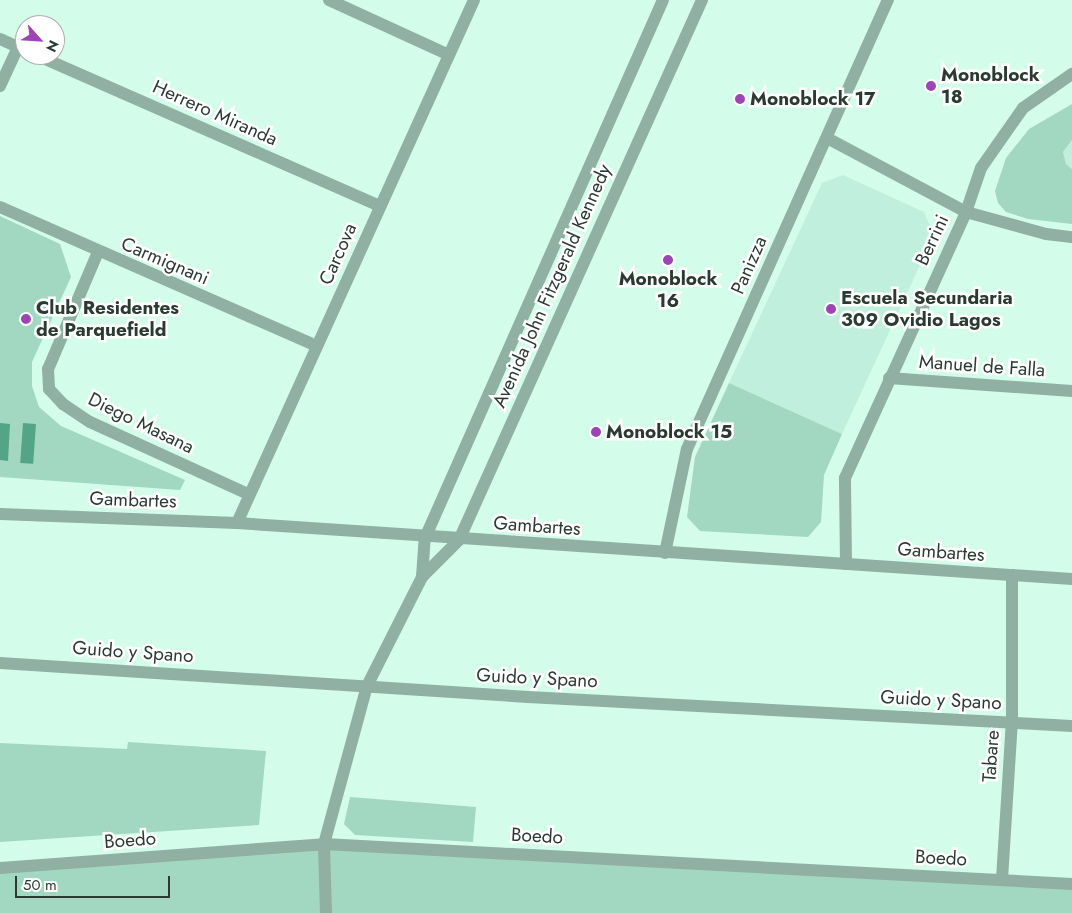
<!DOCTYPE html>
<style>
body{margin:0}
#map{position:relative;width:1072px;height:913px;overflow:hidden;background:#d3fceb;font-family:Jost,sans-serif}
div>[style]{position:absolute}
.built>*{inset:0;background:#c0f0dd}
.green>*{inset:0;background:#a2d8c2}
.water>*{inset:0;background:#54a487;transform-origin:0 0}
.minor>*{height:12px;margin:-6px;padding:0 6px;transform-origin:6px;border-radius:6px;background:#8fb0a2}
.dots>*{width:14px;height:14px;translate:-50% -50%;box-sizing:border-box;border:2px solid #fff;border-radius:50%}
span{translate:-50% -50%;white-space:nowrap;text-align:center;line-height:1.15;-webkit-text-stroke:5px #fff;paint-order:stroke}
.poi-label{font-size:19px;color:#2b3b34;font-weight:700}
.left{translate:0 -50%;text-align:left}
.street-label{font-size:19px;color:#2b3b34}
.north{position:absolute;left:15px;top:15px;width:50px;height:50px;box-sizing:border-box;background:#fff;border:1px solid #aab1ae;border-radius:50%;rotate:116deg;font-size:14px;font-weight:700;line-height:20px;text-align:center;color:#2b3b34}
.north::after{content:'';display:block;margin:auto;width:18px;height:22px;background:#9b46b4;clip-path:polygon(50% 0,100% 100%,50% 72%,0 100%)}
.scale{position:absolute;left:15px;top:876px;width:155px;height:22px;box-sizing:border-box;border:2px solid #2b3b34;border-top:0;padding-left:6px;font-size:15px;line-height:18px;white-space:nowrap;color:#2b3b34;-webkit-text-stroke:4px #fff;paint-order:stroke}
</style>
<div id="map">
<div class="built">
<i style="clip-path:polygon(1072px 140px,1072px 169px,1066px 164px,1063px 152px)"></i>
<i style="clip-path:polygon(843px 175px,924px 212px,934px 235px,842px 434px,729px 383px,822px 183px)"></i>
</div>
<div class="green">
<i style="clip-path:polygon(1072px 104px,1072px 140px,1063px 152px,1066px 164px,1072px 169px,1072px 224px,1028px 219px,1006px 212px,998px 203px,995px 191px,1006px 158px,1029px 129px)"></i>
<i style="clip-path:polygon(0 216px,60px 244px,71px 277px,32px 362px,32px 386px,39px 407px,61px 426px,185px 480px,180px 490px,0 477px)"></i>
<i style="clip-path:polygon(729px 383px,842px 434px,824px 475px,821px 522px,808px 537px,700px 531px,687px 517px,695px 457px)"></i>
<i style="clip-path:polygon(128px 742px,266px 751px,259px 825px,0 842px,0 743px,127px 749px)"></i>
<i style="clip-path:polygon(350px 797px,476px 807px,473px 842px,355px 835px,344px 824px)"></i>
<i style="clip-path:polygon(324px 844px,1072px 884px,1072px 913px,0 913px,0 868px)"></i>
</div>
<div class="water">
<i style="clip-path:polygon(0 423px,10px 424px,8px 461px,0 460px)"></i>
<i style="left:23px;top:423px;width:13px;height:40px;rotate:4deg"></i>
</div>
<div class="minor">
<i style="left:329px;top:0;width:130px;rotate:24.6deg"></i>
<i style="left:0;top:39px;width:27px;rotate:24deg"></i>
<i style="left:36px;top:55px;width:376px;rotate:23.7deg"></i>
<i style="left:0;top:86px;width:43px;rotate:-65.2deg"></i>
<i style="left:827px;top:138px;width:157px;rotate:28deg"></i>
<i style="left:966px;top:212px;width:83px;rotate:15.4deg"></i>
<i style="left:1046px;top:234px;width:26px;rotate:7deg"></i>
<i style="left:0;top:207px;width:346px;rotate:23.7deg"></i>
<i style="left:98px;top:252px;width:127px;rotate:113.1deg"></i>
<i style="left:48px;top:369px;width:20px;rotate:87deg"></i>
<i style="left:49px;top:389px;width:21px;rotate:47deg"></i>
<i style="left:63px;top:404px;width:32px;rotate:34deg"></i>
<i style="left:90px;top:422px;width:174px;rotate:24.5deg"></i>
<i style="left:889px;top:378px;width:183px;rotate:4.1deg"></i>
<i style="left:0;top:514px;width:237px;rotate:2.2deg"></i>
<i style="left:237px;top:523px;width:837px;rotate:3.84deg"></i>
<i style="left:237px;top:523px;width:574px;rotate:-65.62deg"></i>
<i style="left:665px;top:553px;width:106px;rotate:-78.1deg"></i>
<i style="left:687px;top:449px;width:492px;rotate:-65.9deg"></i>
<i style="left:846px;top:564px;width:86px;rotate:-90.7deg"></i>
<i style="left:845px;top:478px;width:292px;rotate:-65.5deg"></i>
<i style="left:966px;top:212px;width:46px;rotate:-71.2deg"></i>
<i style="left:981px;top:168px;width:73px;rotate:-55deg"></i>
<i style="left:1023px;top:108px;width:60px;rotate:-34.8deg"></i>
<i style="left:422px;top:577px;width:39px;rotate:-86deg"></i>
<i style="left:425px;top:538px;width:588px;rotate:-66.14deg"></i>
<i style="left:0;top:663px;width:529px;rotate:3.68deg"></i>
<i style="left:528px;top:697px;width:545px;rotate:3.05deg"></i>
<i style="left:0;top:868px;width:325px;rotate:-4.2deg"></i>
<i style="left:324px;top:844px;width:749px;rotate:3.06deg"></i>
<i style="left:1002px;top:879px;width:157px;rotate:-86.4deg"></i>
<i style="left:1012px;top:722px;width:147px;rotate:-90deg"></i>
<i style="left:326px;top:913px;width:69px;rotate:-91.7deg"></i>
<i style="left:324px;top:844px;width:164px;rotate:-74.8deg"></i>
<i style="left:367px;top:686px;width:122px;rotate:-63.2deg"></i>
<i style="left:422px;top:577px;width:52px;rotate:-45deg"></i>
<i style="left:459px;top:540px;width:592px;rotate:-65.77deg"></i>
</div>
<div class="dots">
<i style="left:931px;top:86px;background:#9b46b4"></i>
<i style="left:740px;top:99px;background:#9b46b4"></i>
<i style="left:668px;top:260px;background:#9b46b4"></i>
<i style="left:831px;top:309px;background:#9b46b4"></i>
<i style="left:26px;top:319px;background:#9b46b4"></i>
<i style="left:596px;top:432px;background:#9b46b4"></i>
</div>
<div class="poi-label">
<span class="left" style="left:941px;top:86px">Monoblock<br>18</span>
<span class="left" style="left:750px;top:99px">Monoblock 17</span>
<span style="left:668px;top:290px">Monoblock<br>16</span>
<span class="left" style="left:841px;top:309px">Escuela Secundaria<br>309 Ovidio Lagos</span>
<span class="left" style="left:36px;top:319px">Club Residentes<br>de Parquefield</span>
<span class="left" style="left:606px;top:432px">Monoblock 15</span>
</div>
<div class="street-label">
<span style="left:215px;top:113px;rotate:24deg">Herrero Miranda</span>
<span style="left:932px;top:240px;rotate:-65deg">Berrini</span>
<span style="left:338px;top:254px;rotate:-66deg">Carcova</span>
<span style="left:165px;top:261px;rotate:23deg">Carmignani</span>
<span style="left:749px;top:265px;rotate:-66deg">Panizza</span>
<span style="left:552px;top:286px;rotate:-66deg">Avenida John Fitzgerald Kennedy</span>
<span style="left:982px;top:366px;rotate:4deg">Manuel de Falla</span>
<span style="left:141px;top:423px;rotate:26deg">Diego Masana</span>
<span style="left:133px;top:500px;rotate:2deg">Gambartes</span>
<span style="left:537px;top:526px;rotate:4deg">Gambartes</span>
<span style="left:941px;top:552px;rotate:4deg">Gambartes</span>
<span style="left:133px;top:652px;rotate:4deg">Guido y Spano</span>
<span style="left:537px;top:678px;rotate:3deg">Guido y Spano</span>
<span style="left:941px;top:700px;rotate:3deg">Guido y Spano</span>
<span style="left:991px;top:756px;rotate:-86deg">Tabare</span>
<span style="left:537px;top:836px;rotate:3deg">Boedo</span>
<span style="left:130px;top:840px;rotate:-4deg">Boedo</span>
<span style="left:941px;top:858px;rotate:3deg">Boedo</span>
</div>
<div class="north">N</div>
<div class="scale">50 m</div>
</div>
